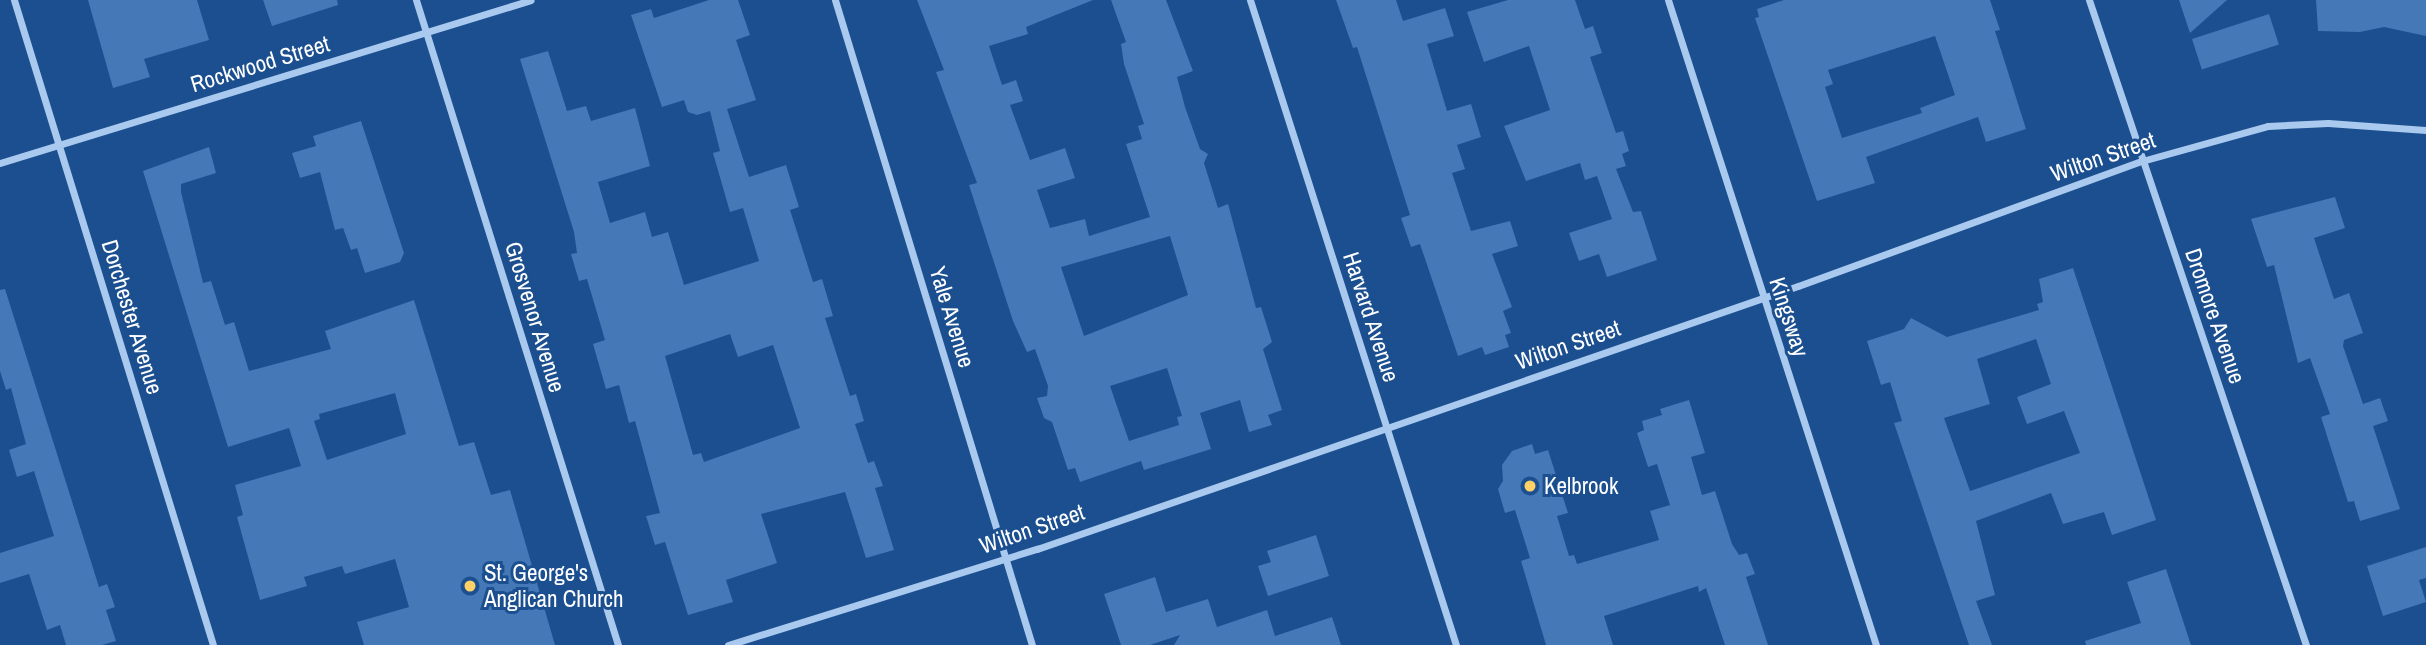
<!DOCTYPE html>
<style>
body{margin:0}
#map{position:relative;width:2426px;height:645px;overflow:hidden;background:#1b4f8f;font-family:"Archivo Narrow",sans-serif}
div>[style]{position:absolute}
.building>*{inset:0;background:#4478b7;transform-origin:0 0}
.street>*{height:7px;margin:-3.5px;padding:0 3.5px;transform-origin:3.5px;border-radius:3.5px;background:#a9c9ee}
.dots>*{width:19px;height:19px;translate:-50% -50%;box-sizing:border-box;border:4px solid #1b4f8f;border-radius:50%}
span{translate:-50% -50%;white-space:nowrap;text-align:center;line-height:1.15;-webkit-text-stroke:6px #1b4f8f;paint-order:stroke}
.street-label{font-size:23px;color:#fff}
.poi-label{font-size:23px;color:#fff}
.left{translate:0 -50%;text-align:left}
</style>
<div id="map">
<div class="building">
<i style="clip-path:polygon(88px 0,197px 0,209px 40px,144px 59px,150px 77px,113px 88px)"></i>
<i style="clip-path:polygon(263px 0,337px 0,338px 5px,272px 26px)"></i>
<i style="clip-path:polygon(evenodd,709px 0,738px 0,750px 35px,736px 40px,756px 100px,727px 109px,749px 177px,786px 165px,799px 207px,790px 210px,813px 282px,822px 279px,833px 316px,825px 318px,850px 396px,856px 394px,864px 421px,855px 424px,868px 463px,874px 461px,883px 486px,875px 488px,894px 550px,866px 558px,845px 492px,761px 514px,777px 563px,726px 580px,733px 602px,688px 615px,665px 542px,655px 545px,646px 516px,660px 513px,635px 421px,629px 423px,619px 385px,606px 389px,593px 344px,605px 340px,587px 279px,579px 281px,571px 254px,577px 253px,574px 232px,520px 59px,548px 51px,567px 111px,586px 106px,591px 121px,635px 108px,650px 166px,598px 182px,610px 223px,645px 212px,652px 237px,668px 232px,684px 285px,759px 261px,743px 208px,730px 212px,713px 153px,720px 151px,710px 111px,697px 115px,688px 112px,684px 100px,662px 107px,631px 15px,651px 9px,654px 18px,709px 0,730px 334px,738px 357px,773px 345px,800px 428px,704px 462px,701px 453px,693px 455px,665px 356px,730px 334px)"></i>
<i style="clip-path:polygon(evenodd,917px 0,1093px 0,1026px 27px,1028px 34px,989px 46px,1002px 85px,1016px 80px,1023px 101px,1010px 105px,1030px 160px,1065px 148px,1075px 178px,1037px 190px,1050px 228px,1085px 219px,1089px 236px,1150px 217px,1126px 144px,1142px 139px,1138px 126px,1144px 124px,1124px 64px,1121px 44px,1126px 42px,1111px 0,1166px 0,1193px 71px,1177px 77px,1185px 107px,1200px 149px,1208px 154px,1204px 163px,1218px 208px,1228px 204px,1256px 308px,1261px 307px,1272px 342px,1263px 349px,1282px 410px,1268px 415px,1272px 425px,1249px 432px,1240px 400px,1200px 413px,1211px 449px,1144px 470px,1141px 461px,1080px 482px,1075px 468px,1068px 470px,1052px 422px,1044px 418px,1037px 398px,1047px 396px,1048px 386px,1035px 349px,1027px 352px,1013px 321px,969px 185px,977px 183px,936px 72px,944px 70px,917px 0,1170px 236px,1188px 295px,1084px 336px,1061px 267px,1170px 236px,917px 0,1167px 368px,1182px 416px,1177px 417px,1179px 425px,1129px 441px,1110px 386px,1167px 368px)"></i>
<i style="clip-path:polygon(1336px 0,1396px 0,1403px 21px,1445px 8px,1454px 36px,1427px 44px,1447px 111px,1471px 104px,1481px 137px,1457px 145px,1465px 169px,1452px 173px,1471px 231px,1510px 221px,1518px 246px,1492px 254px,1512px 307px,1503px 311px,1511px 333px,1505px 335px,1509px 347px,1485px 355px,1482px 347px,1458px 356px,1420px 244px,1411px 247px,1401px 218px,1410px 215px,1357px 47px,1353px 48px)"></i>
<i style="clip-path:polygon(1508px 0,1575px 0,1585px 29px,1593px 26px,1602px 53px,1590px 57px,1616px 133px,1623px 131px,1629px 151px,1622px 154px,1626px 166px,1616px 169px,1633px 212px,1641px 211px,1657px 260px,1607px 277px,1599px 254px,1579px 261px,1569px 233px,1612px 219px,1597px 176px,1585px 180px,1580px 163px,1526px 181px,1504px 126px,1550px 110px,1529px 46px,1484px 62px,1467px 12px)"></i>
<i style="clip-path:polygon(evenodd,1784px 0,1990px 0,2000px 30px,1995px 31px,2026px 129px,1986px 142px,1978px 117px,1866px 157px,1875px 183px,1817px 201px,1755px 18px,1759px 17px,1757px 9px,1784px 0,1935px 36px,1955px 95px,1920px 108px,1922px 113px,1842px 138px,1825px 87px,1833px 84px,1828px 70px,1935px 36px)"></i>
<i style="clip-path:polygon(2179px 0,2227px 0,2190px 33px)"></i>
<i style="clip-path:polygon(2316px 0,2426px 0,2426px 36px,2384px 27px,2360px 32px,2318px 31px)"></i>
<i style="left:2269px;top:14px;width:32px;height:81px;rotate:72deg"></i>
<i style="clip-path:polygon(361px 121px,404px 253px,400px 262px,365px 273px,357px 248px,351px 250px,343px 228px,335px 230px,320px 172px,300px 178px,292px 153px,316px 146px,313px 136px)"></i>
<i style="clip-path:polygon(evenodd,209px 147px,216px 173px,181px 184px,181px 192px,203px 283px,211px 281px,225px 325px,234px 322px,249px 371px,331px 349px,325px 331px,414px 300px,459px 446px,474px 442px,491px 495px,510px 490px,555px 645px,364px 645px,357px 622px,409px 607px,395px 559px,345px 574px,342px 566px,304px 577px,307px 586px,260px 600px,237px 517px,243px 515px,235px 485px,301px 466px,289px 428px,228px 447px,143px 171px,209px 147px,395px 393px,406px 434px,327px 460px,314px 421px,320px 419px,319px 414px,395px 393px)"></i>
<i style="clip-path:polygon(2335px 197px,2345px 228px,2314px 238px,2334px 299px,2349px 293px,2363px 333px,2344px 340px,2343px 346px,2363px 404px,2380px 398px,2388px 421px,2373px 426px,2400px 509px,2360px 521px,2354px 501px,2348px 502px,2321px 417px,2330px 414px,2310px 358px,2298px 363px,2274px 265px,2267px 267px,2251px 219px)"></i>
<i style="clip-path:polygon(evenodd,2073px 268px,2156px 520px,2112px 535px,2104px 512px,2063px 524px,2051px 493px,1976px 521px,1995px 595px,1976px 601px,1992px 645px,1969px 645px,1894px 423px,1902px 421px,1890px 382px,1881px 385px,1867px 341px,1904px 329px,1911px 318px,1947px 337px,2039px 310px,2037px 304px,2043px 302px,2039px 279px,2073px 268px,2036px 339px,2051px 384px,2017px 397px,2027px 424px,2064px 411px,2080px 453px,1970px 491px,1944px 418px,1990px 404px,1977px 359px,2036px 339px)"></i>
<i style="clip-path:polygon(5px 289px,99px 587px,107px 584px,115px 607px,106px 610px,116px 641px,102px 645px,66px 645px,60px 625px,47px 630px,29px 574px,0 583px,0 553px,54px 536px,34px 471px,17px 477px,9px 450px,26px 444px,11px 388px,6px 390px,0 371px,0 290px)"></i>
<i style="clip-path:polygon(1689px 400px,1705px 453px,1691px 457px,1702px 495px,1715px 491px,1732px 544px,1739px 555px,1747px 553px,1755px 574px,1746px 577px,1768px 645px,1725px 645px,1706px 588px,1699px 592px,1698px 586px,1604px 616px,1613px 645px,1546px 645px,1521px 561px,1530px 558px,1515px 510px,1505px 513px,1498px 489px,1503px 481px,1502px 465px,1512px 451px,1532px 444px,1535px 454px,1548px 450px,1568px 513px,1557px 516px,1569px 556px,1574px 555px,1577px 564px,1659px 540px,1650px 511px,1670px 505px,1657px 464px,1648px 467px,1637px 433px,1644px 430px,1642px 421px,1662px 415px,1660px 409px)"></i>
<i style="clip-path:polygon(1316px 535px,1329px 576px,1268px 596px,1258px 566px,1271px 562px,1267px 551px)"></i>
<i style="clip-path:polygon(2426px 547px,2426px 578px,2419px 580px,2426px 602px,2383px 616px,2367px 566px)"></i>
<i style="clip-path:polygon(2166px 569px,2191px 645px,2086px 645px,2085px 641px,2141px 623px,2127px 582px)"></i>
<i style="clip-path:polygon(1155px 577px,1166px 612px,1208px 599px,1217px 627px,1267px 610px,1275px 636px,1332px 617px,1341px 645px,1174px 645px,1180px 635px,1150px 645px,1121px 645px,1104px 594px)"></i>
</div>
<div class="street">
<i style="left:14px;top:0;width:675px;rotate:72.85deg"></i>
<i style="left:416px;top:0;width:676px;rotate:72.61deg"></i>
<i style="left:835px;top:0;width:674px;rotate:73.02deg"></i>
<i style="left:1250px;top:0;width:677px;rotate:72.29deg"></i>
<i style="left:1668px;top:0;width:678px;rotate:72.13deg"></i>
<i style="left:2089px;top:0;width:681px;rotate:71.41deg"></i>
<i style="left:0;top:163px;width:555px;rotate:-17.06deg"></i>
<i style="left:728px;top:645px;width:324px;rotate:-17.3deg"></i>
<i style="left:1037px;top:549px;width:805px;rotate:-19.07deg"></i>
<i style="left:1798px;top:286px;width:366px;rotate:-20deg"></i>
<i style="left:2142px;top:161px;width:131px;rotate:-15.5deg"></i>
<i style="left:2268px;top:126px;width:60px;rotate:-2.9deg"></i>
<i style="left:2328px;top:123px;width:98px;rotate:4.1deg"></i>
</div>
<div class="dots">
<i style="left:1530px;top:486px;background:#ffd166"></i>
<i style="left:470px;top:586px;background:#ffd166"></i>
</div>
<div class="street-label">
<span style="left:260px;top:64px;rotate:-17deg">Rockwood Street</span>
<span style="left:2103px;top:157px;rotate:-19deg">Wilton Street</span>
<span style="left:2215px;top:316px;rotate:71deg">Dromore Avenue</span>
<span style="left:132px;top:317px;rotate:73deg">Dorchester Avenue</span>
<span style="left:535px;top:317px;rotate:73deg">Grosvenor Avenue</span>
<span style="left:952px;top:317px;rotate:73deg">Yale Avenue</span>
<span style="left:1371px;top:317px;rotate:72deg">Harvard Avenue</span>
<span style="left:1789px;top:317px;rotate:72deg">Kingsway</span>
<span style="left:1568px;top:345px;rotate:-19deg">Wilton Street</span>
<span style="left:1032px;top:529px;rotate:-19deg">Wilton Street</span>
</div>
<div class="poi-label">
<span class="left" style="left:1544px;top:486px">Kelbrook</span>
<span class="left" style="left:484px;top:586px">St. George's<br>Anglican Church</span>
</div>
</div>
